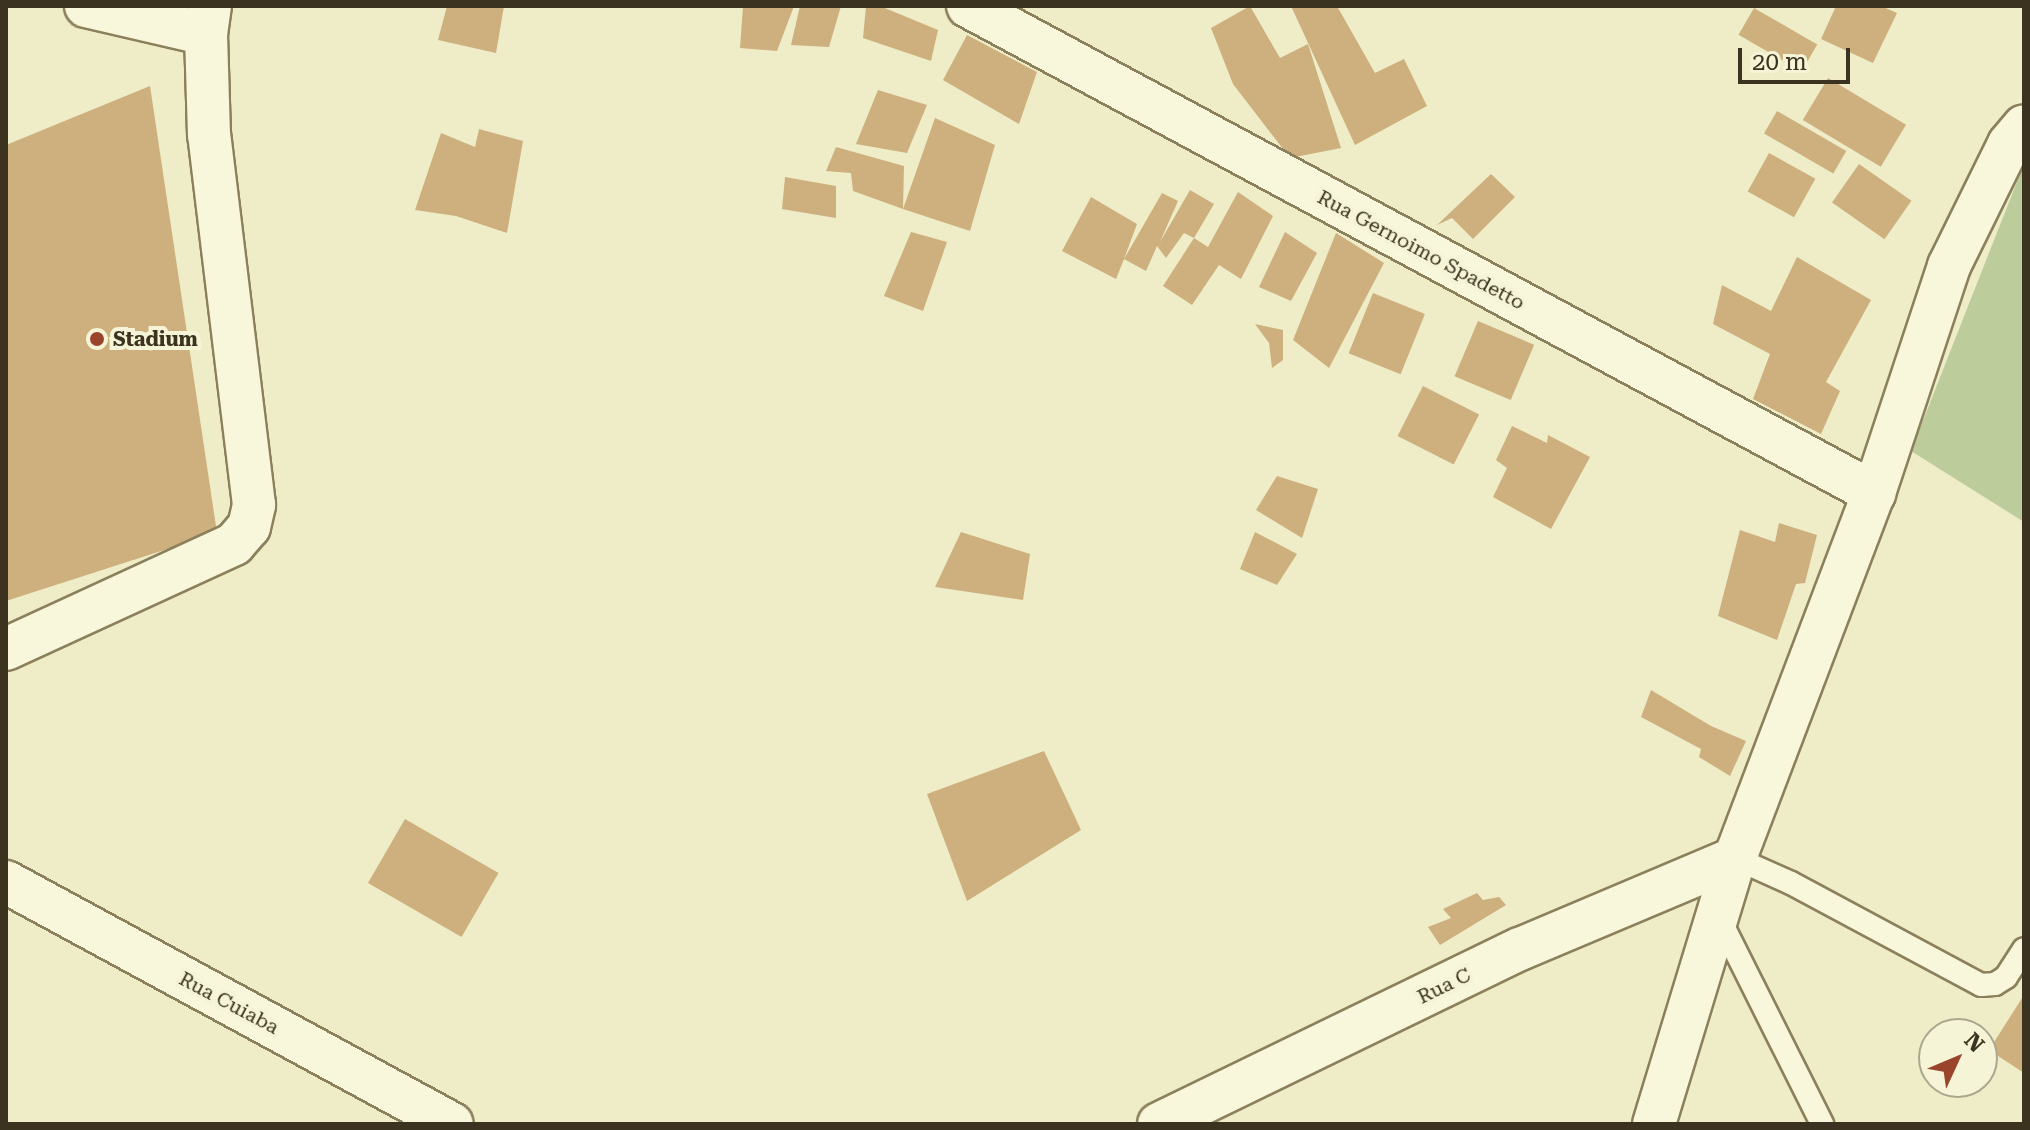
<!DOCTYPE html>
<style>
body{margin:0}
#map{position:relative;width:2030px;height:1130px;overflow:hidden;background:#efecc8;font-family:"Roboto Serif",serif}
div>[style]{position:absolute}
.green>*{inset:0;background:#bccd9b}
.building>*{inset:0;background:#cdb07d;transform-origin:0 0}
.roads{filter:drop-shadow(2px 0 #8b805c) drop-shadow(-2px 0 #8b805c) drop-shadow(0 2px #8b805c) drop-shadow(0 -2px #8b805c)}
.service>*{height:22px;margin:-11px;padding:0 11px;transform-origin:11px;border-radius:11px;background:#f9f7db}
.minor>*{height:42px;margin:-21px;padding:0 21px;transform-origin:21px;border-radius:21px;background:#f9f7db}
.dots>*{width:22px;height:22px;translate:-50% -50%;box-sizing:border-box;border:4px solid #f6f4d7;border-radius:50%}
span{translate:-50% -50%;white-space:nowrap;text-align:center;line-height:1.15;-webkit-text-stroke:8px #f6f4d7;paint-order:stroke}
.street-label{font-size:20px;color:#3b3320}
.poi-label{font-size:20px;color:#3b3320;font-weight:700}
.left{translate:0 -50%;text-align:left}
.frame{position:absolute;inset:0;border:8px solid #3b3320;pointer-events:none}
.north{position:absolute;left:1918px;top:1018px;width:80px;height:80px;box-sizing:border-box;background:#f6f4d7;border:2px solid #aba78e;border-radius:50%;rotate:46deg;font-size:22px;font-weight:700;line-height:32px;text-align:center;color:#3b3320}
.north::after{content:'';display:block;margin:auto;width:28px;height:36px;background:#9a442c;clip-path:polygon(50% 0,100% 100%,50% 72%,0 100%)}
.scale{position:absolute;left:1738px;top:48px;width:112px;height:36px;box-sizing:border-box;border:4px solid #3b3320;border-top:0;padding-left:10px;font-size:24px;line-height:28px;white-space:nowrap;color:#3b3320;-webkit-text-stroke:6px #f6f4d7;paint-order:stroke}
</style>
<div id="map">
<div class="green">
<i style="clip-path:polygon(2024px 164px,2024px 522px,1911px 451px)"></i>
</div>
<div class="building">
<i style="clip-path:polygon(447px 6px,504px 6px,496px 53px,438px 40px)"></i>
<i style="clip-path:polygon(743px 6px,794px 6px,777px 51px,740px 48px)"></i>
<i style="clip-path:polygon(800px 6px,841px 6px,829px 47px,791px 45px)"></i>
<i style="clip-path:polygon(866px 6px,880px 6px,938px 30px,931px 61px,863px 38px)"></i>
<i style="clip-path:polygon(1250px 6px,1280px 58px,1308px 44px,1341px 148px,1290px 158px,1233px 84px,1211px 28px)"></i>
<i style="clip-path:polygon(1291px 6px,1337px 6px,1375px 73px,1404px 59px,1427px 106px,1355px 145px)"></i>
<i style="clip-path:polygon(1836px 6px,1881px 6px,1897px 13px,1873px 63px,1821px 39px)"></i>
<i style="left:1754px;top:8px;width:73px;height:31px;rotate:30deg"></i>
<i style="clip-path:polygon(967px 35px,1037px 72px,1019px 124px,943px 80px)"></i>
<i style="left:1828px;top:78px;width:91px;height:49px;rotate:31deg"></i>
<i style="clip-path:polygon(150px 86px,217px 533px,6px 601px,6px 145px)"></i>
<i style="clip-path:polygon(878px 90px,927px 105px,907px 153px,856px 144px)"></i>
<i style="left:1777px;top:111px;width:80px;height:26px;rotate:30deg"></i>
<i style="clip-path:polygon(935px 118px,995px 145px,970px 231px,903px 209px)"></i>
<i style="clip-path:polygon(479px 129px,523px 141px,507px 233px,456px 216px,415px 210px,441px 133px,475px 147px)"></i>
<i style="clip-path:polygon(836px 147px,904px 166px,903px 209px,853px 191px,851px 173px,826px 171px)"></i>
<i style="left:1769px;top:153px;width:53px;height:44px;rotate:29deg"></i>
<i style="left:1859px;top:164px;width:64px;height:47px;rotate:35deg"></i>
<i style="clip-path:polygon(1491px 174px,1515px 197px,1473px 239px,1452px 218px,1437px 225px)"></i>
<i style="clip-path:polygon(785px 177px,836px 186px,836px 218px,782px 209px)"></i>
<i style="clip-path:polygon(1190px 190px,1214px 204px,1194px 238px,1184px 233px,1166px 258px,1157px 246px,1146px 271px,1124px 259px,1116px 279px,1062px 251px,1091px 197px,1137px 224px,1124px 259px,1162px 193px,1178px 201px,1160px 242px)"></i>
<i style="clip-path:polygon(1238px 192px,1273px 216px,1241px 279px,1219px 265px,1192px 305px,1163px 286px,1194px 238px,1208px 247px)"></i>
<i style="clip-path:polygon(911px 232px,947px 242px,923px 311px,884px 296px)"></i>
<i style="clip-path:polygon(1285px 232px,1317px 253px,1291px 301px,1259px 287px)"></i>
<i style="clip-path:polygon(1336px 233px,1384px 263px,1329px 368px,1293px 340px)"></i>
<i style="clip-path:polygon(1797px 257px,1871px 300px,1826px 382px,1840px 391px,1821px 434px,1753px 399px,1770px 354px,1713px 324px,1722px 285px,1771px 311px)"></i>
<i style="left:1373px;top:293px;width:56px;height:65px;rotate:22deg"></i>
<i style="left:1478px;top:321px;width:61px;height:60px;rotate:23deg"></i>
<i style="clip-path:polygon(1255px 324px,1283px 330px,1283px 360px,1272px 368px,1269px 343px)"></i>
<i style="left:1423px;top:386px;width:63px;height:56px;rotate:27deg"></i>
<i style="clip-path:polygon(1512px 426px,1547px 443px,1548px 435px,1590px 457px,1551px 529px,1493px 497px,1507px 468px,1496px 460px)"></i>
<i style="clip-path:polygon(1277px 476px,1318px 489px,1302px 538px,1256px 510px)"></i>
<i style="clip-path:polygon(1779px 523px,1817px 535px,1805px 583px,1796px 584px,1777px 640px,1718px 616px,1740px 530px,1775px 542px)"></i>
<i style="clip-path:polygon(961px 532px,1030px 554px,1023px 600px,935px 587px)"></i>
<i style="clip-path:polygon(1255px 532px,1297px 554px,1277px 585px,1240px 569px)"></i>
<i style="clip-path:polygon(1651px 690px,1711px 726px,1746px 741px,1730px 776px,1699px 757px,1701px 749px,1641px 717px)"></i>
<i style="clip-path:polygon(1044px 751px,1081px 830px,967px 901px,927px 794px)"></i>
<i style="left:405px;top:819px;width:108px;height:74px;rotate:30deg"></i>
<i style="clip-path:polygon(1477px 893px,1483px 900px,1499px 897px,1506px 905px,1440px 945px,1428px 927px,1451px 918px,1443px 909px)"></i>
<i style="clip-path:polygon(2024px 995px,2024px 1073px,1989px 1050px)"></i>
</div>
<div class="roads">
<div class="service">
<i style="left:1735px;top:858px;width:61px;rotate:24.1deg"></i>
<i style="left:1791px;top:883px;width:216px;rotate:28.2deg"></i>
<i style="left:1981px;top:985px;width:14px;rotate:-4deg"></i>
<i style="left:1995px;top:984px;width:13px;rotate:-32deg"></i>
<i style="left:2006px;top:977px;width:33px;rotate:-57deg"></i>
<i style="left:1718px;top:916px;width:233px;rotate:63.4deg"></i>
</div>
<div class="minor">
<i style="left:86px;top:6px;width:123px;rotate:13.1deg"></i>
<i style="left:968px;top:6px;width:1029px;rotate:28.26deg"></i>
<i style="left:6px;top:649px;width:251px;rotate:-24.7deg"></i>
<i style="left:234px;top:544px;width:23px;rotate:-49deg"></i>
<i style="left:249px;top:527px;width:23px;rotate:-77deg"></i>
<i style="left:254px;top:505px;width:373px;rotate:-96.9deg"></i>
<i style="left:209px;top:135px;width:101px;rotate:-91.7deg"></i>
<i style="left:206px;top:34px;width:28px;rotate:-82deg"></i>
<i style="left:6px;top:882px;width:507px;rotate:28.48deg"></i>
<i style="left:1159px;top:1124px;width:401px;rotate:-25.9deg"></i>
<i style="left:1520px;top:949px;width:233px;rotate:-22.9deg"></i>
<i style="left:1654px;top:1124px;width:278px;rotate:-73.1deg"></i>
<i style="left:1735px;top:858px;width:391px;rotate:-69.2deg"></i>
<i style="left:1874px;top:493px;width:239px;rotate:-71.7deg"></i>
<i style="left:1949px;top:266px;width:136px;rotate:-63.8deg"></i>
<i style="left:2009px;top:144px;width:23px;rotate:-50deg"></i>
</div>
</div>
<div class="dots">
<i style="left:97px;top:339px;background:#9a442c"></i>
</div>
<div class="street-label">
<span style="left:1421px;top:250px;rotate:28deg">Rua Gernoimo Spadetto</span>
<span style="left:1444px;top:986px;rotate:-26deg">Rua C</span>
<span style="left:229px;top:1003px;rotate:28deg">Rua Cuiaba</span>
</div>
<div class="poi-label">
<span class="left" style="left:113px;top:339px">Stadium</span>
</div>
<div class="frame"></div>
<div class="north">N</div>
<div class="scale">20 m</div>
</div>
